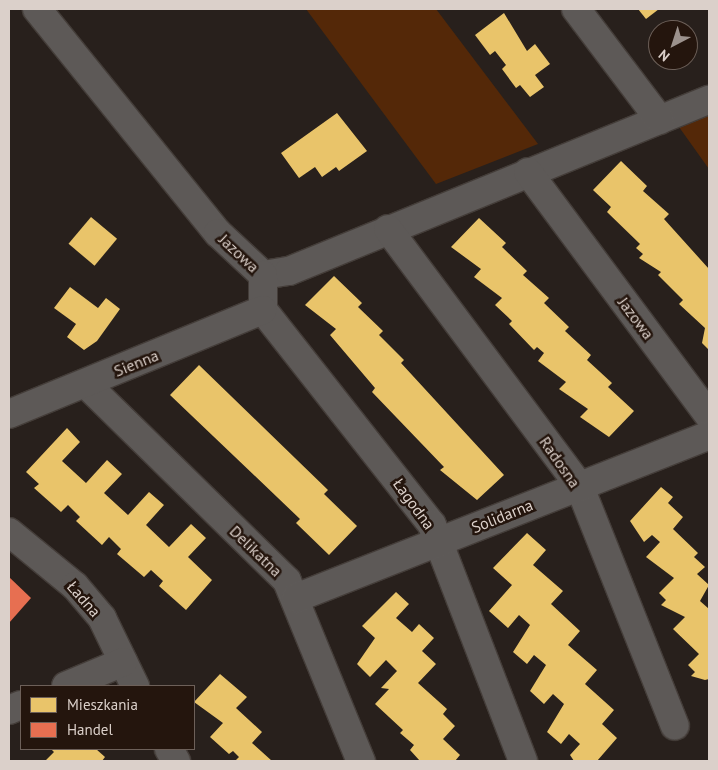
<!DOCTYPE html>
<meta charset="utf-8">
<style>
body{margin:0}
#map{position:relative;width:718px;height:770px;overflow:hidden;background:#28201c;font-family:"PT Sans",sans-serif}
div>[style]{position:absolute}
.green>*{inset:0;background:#542808}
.homes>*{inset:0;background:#e9c46a;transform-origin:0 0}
.shops>*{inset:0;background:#e76f51}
.roads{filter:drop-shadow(1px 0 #443d39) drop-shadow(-1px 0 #443d39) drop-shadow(0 1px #443d39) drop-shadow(0 -1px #443d39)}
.minor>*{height:28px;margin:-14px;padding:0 14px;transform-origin:14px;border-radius:14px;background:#5d5957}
span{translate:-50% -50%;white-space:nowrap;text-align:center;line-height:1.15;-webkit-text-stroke:5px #24150d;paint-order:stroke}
.street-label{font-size:16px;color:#dbd0ca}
.frame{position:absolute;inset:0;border:10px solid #dbd0ca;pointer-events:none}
.legend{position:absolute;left:20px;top:685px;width:175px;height:65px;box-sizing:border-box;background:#24150d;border:1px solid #6d6059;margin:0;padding:6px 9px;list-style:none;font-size:15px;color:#dbd0ca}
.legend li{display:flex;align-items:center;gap:10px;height:25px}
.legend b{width:25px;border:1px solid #6d6059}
.north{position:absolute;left:648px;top:20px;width:50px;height:50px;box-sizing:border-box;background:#24150d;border:1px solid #6d6059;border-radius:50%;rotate:220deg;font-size:14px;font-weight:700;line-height:20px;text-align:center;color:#dbd0ca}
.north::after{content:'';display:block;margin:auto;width:18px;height:22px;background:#9c928d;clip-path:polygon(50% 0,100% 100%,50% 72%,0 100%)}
</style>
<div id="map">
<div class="green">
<i style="clip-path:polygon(306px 9px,436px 9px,538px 144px,436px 184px)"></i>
<i style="clip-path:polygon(709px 115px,709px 169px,679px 127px)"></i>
</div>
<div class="homes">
<i style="clip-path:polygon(638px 9px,659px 9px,646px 19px)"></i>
<i style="clip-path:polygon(504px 13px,527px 51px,535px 44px,550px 64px,535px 75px,544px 87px,530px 97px,520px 85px,516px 88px,502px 69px,506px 65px,495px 51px,490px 55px,475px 35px)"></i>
<i style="clip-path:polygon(337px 113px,367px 151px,339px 171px,336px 167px,322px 177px,315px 167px,299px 178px,281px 153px)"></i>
<i style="clip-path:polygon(621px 161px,647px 186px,643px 191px,669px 214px,664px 219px,709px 269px,709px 350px,702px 343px,705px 328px,679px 304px,683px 300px,658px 275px,661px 272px,639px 258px,643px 254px,636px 248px,640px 244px,607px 212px,611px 207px,593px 190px)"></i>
<i style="left:91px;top:217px;width:34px;height:35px;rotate:40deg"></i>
<i style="clip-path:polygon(479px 218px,506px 243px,502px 247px,527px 271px,523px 275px,549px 298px,544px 303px,569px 327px,565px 331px,591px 355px,587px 360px,612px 383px,608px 387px,634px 411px,609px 437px,580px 417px,588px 409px,559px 389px,566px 382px,538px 361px,544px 353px,537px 347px,534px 350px,509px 324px,512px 321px,495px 305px,502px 298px,474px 277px,481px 269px,451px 247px)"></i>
<i style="clip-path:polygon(334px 276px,362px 303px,358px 307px,383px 331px,379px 335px,404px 360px,401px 363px,504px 475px,477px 500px,440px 470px,444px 467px,372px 392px,375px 388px,330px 335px,336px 329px,305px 305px)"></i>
<i style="clip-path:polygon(70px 287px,98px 308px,106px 298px,120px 309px,97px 341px,84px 350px,67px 337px,76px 324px,54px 308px)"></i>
<i style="clip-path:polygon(199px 365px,328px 490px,324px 494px,357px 526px,329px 555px,296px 523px,300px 519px,170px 395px)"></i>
<i style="clip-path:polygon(67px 428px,80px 442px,62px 461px,86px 483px,107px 460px,122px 474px,104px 493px,128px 515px,149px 492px,164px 505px,146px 525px,169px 547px,191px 524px,206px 538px,188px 557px,212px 580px,186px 610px,159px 586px,163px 581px,151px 570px,144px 577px,117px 554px,121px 549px,109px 537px,102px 545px,76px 521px,80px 517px,68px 505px,61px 512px,34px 488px,39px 484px,26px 472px)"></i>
<i style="clip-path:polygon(661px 487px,673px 497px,668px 503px,683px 517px,673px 529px,698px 553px,694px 557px,705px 567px,697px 574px,709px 585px,700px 601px,709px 609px,709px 679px,705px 680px,691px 676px,695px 672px,688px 665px,699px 654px,673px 629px,685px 617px,661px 605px,666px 600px,659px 593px,674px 578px,646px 557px,660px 542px,652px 535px,644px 542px,630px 521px)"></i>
<i style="clip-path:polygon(527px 533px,546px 550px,533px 565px,563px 591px,551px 604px,580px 631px,568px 645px,597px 670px,585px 684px,614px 710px,602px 724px,617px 738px,597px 761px,574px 761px,570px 755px,580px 744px,569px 734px,561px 744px,547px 732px,564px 704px,553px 694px,544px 704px,530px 691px,546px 665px,534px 655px,527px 664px,513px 652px,530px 625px,519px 615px,508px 628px,489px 611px,512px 585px,493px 568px)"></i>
<i style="clip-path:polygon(396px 592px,409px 604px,396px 618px,412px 632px,419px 624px,434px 638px,422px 651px,436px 664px,418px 683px,447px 709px,443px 714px,455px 726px,443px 739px,460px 755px,455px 761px,420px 761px,410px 750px,414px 745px,400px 733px,403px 730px,375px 704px,389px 689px,381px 688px,397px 671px,386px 660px,370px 677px,357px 664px,375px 638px,362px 626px)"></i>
<i style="clip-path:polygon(220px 674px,247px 697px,236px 708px,262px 732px,252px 743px,272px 761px,235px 761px,239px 757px,233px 751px,229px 754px,210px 737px,223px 723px,194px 702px)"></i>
<i style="clip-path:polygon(51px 749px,96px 749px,105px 757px,102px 761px,45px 761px,54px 752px)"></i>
</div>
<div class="shops">
<i style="clip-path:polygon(9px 577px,31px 598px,9px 623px)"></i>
</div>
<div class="roads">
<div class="minor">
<i style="left:37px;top:9px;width:288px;rotate:51.1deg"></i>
<i style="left:218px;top:233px;width:62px;rotate:43deg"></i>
<i style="left:263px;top:275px;width:26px;rotate:-9deg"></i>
<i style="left:289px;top:271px;width:453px;rotate:-22.2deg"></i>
<i style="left:576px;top:9px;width:139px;rotate:52.9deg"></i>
<i style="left:528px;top:172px;width:304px;rotate:53.4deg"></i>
<i style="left:388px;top:229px;width:319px;rotate:53.3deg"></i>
<i style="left:579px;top:485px;width:259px;rotate:68.3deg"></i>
<i style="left:263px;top:275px;width:35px;rotate:90deg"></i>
<i style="left:263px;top:310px;width:273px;rotate:51.8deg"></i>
<i style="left:432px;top:525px;width:253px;rotate:68.9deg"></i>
<i style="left:86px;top:384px;width:281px;rotate:44.4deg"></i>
<i style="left:287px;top:581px;width:195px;rotate:67.7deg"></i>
<i style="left:9px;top:414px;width:274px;rotate:-22.3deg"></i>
<i style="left:9px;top:532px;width:85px;rotate:39.3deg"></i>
<i style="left:75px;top:586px;width:42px;rotate:49.8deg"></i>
<i style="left:102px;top:618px;width:76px;rotate:64.1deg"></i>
<i style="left:296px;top:598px;width:444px;rotate:-21.5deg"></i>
<i style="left:66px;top:686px;width:62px;rotate:-22.8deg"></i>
<i style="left:9px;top:710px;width:13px;rotate:-23deg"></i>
<i style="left:169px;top:749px;width:14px;rotate:60deg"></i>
</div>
</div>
<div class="street-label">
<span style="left:239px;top:253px;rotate:43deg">Jazowa</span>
<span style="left:636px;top:318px;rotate:53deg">Jazowa</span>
<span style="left:136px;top:363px;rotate:-22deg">Sienna</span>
<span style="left:560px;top:462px;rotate:55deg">Radosna</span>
<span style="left:414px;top:504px;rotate:54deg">Łagodna</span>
<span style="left:502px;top:516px;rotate:-22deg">Solidarna</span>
<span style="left:256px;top:551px;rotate:44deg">Delikatna</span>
<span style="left:84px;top:599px;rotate:49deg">Ładna</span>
</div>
<div class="frame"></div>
<ul class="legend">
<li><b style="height:14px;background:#e9c46a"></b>Mieszkania</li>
<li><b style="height:14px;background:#e76f51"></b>Handel</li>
</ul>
<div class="north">N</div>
</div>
